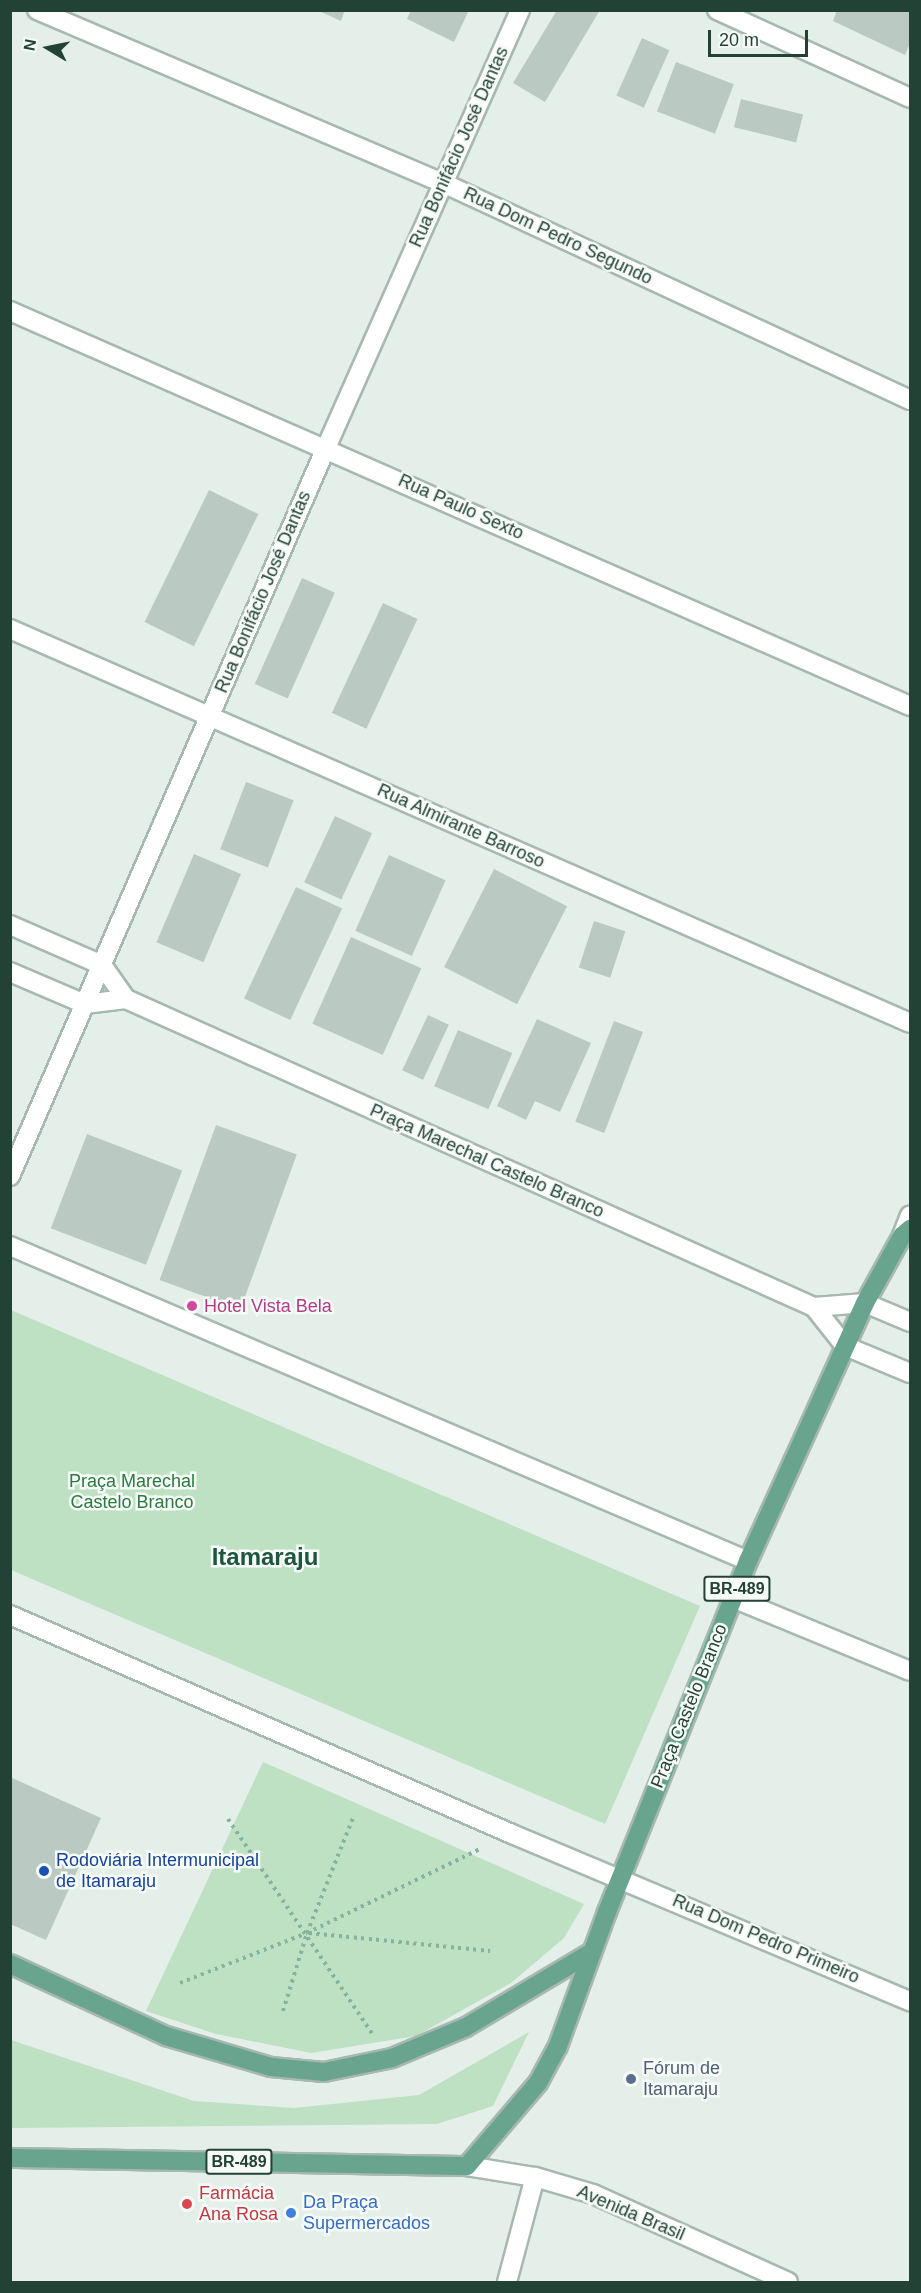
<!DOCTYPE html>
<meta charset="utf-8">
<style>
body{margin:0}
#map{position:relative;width:921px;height:2293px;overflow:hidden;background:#e5efe9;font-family:Helvetica,sans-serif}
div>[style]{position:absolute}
.green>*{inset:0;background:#bee0c3}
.building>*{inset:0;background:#bacac2;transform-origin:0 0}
.path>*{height:4px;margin-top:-2px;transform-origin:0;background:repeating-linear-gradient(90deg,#85b39f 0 3px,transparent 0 7.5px)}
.roads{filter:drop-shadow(2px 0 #a7b8b0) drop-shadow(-2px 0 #a7b8b0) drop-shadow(0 2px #a7b8b0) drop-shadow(0 -2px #a7b8b0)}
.street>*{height:18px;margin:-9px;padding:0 9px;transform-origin:9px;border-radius:9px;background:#fff}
.secondary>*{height:18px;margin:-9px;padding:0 9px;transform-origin:9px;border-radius:9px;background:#fff}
.primary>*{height:18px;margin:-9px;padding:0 9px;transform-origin:9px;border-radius:9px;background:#69a58e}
.dots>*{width:16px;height:16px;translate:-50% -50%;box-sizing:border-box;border:3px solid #f6fbf8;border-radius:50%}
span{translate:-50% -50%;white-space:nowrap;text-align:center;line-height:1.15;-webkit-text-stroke:5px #f6fbf8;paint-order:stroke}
.shield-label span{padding:2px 4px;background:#f6fbf8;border:2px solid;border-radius:4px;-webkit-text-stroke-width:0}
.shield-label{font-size:16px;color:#234236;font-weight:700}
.street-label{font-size:18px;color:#234236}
.hotel-label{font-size:18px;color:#b23c85}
.left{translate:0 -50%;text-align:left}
.park-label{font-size:18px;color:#2c7a40}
.transit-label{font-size:18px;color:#164399}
.service-label{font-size:18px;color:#4e5e75}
.health-label{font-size:18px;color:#be3a42}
.shop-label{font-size:18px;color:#366cbe}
.district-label{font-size:24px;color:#1e5541;font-weight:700}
.frame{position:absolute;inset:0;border:12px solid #234236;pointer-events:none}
.north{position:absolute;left:18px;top:18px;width:60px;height:60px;-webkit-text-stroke:4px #f6fbf8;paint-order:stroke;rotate:280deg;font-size:16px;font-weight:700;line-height:24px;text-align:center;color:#234236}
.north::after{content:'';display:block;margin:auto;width:21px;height:27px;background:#234236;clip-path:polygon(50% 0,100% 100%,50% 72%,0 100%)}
.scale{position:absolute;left:708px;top:30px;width:100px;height:27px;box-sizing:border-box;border:3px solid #234236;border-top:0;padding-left:8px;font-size:18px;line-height:21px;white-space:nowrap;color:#234236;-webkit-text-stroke:4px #f6fbf8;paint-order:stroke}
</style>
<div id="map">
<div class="green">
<i style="clip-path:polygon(11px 1310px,700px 1606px,605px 1824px,11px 1570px)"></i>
<i style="clip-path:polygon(263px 1762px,584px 1904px,564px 1938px,511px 1983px,416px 2036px,311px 2053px,216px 2034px,146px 2011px)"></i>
<i style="clip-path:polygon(529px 2032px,493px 2106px,437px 2124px,11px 2128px,11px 2040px,194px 2101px,294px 2108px,419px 2095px)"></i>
</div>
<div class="building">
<i style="clip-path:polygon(317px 10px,345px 10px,341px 21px)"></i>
<i style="clip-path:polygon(411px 10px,469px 10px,454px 42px,407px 19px)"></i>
<i style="clip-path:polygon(557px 10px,600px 10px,545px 102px,513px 83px)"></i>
<i style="clip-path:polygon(837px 10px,910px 10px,910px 43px,905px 55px,833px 21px)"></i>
<i style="left:642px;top:38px;width:30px;height:63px;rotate:24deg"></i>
<i style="left:676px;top:62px;width:62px;height:53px;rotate:21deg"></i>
<i style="left:741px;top:99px;width:64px;height:29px;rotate:14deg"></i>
<i style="left:209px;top:490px;width:55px;height:147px;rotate:26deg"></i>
<i style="left:302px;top:578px;width:36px;height:116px;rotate:24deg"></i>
<i style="left:383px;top:603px;width:38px;height:121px;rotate:25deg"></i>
<i style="left:246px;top:782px;width:51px;height:72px;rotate:21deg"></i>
<i style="left:335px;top:816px;width:41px;height:73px;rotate:25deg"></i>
<i style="left:194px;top:854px;width:51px;height:96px;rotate:23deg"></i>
<i style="left:389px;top:855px;width:62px;height:83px;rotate:24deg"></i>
<i style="left:494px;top:869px;width:82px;height:110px;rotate:27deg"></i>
<i style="left:296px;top:887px;width:51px;height:123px;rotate:25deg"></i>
<i style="left:594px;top:921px;width:33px;height:49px;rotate:18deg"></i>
<i style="left:351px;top:937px;width:77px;height:95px;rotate:24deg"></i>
<i style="left:428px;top:1015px;width:23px;height:61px;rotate:25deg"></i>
<i style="clip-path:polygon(537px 1019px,591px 1043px,560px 1112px,535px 1101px,526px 1120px,497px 1106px)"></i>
<i style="left:614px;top:1021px;width:31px;height:108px;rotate:21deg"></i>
<i style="left:458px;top:1030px;width:59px;height:61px;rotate:23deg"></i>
<i style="left:216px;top:1125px;width:86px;height:165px;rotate:20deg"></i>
<i style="left:87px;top:1134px;width:102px;height:101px;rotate:21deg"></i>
<i style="clip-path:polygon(10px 1777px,101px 1818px,46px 1940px,10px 1924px)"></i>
</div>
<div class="path">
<i style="left:228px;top:1819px;width:260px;rotate:56.1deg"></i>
<i style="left:309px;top:1933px;width:182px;rotate:5.7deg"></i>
<i style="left:180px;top:1983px;width:136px;rotate:-21.5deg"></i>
<i style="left:307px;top:1933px;width:192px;rotate:-25.9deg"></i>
<i style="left:283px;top:2011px;width:82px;rotate:-72.9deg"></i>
<i style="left:307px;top:1933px;width:124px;rotate:-68.2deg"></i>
</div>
<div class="roads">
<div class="street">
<i style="left:37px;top:10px;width:441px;rotate:23.1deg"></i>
<i style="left:443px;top:183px;width:515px;rotate:24.92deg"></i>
<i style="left:717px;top:10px;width:212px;rotate:24.5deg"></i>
<i style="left:10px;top:311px;width:983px;rotate:23.7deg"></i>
<i style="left:10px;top:629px;width:982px;rotate:23.64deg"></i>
<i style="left:10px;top:925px;width:100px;rotate:23.5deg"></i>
<i style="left:102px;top:965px;width:42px;rotate:54.8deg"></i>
<i style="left:10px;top:972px;width:82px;rotate:23.1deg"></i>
<i style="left:85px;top:1004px;width:41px;rotate:-7deg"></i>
<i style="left:126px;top:999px;width:754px;rotate:24.12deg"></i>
<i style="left:814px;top:1307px;width:50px;rotate:51.5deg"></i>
<i style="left:845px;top:1346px;width:70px;rotate:22.6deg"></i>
<i style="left:10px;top:1176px;width:794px;rotate:-66.54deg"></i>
<i style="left:326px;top:448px;width:479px;rotate:-66.1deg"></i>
<i style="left:902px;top:1236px;width:22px;rotate:-69deg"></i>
<i style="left:10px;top:1246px;width:802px;rotate:23.11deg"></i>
<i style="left:814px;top:1307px;width:51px;rotate:-4.5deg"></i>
<i style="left:865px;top:1303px;width:49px;rotate:22.9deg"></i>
<i style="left:733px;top:1598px;width:191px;rotate:22.4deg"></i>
<i style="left:10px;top:1615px;width:548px;rotate:23.57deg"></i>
<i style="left:512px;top:1834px;width:432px;rotate:22.8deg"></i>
<i style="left:507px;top:2282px;width:109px;rotate:-75.1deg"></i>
</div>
<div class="secondary">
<i style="left:467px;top:2166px;width:69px;rotate:9.2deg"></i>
<i style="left:535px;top:2177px;width:60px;rotate:16.3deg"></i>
<i style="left:593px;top:2194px;width:214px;rotate:24.3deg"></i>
</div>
<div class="primary">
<i style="left:10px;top:1964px;width:172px;rotate:24.8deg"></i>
<i style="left:166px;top:2036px;width:109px;rotate:16.4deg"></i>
<i style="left:271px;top:2067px;width:53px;rotate:5.4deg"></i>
<i style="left:324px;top:2072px;width:69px;rotate:-11.6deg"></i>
<i style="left:392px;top:2058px;width:80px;rotate:-22.7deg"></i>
<i style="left:466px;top:2027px;width:147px;rotate:-30.8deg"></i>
<i style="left:10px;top:2158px;width:457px;rotate:1deg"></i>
<i style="left:467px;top:2166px;width:109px;rotate:-49.5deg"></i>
<i style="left:538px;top:2083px;width:42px;rotate:-61.6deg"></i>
<i style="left:558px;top:2046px;width:143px;rotate:-69.9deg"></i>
<i style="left:607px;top:1912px;width:378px;rotate:-68.1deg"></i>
<i style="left:748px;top:1561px;width:283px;rotate:-65.6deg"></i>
<i style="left:865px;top:1303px;width:77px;rotate:-61.1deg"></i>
<i style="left:902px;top:1236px;width:11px;rotate:-41deg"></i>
</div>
</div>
<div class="dots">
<i style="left:192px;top:1306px;background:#d1479c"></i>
<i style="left:44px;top:1871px;background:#1a4fb4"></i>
<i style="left:631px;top:2079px;background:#5c6f8a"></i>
<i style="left:187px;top:2204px;background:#e0444e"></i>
<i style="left:291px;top:2213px;background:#3f7fe0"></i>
</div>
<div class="shield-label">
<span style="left:737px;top:1589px">BR-489</span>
<span style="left:239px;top:2162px">BR-489</span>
</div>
<div class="street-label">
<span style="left:459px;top:147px;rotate:-66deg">Rua Bonifácio José Dantas</span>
<span style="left:558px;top:236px;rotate:25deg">Rua Dom Pedro Segundo</span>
<span style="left:461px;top:507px;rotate:24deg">Rua Paulo Sexto</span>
<span style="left:263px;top:592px;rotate:-67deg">Rua Bonifácio José Dantas</span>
<span style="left:461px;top:826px;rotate:24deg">Rua Almirante Barroso</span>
<span style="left:487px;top:1161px;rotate:24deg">Praça Marechal Castelo Branco</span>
<span style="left:689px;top:1706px;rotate:-68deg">Praça Castelo Branco</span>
<span style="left:766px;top:1939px;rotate:23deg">Rua Dom Pedro Primeiro</span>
<span style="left:631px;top:2213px;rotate:23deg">Avenida Brasil</span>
</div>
<div class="hotel-label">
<span class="left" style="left:204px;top:1306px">Hotel Vista Bela</span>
</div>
<div class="park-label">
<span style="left:132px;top:1492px">Praça Marechal<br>Castelo Branco</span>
</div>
<div class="transit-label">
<span class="left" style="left:56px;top:1871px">Rodoviária Intermunicipal<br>de Itamaraju</span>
</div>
<div class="service-label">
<span class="left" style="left:643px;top:2079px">Fórum de<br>Itamaraju</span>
</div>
<div class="health-label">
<span class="left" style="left:199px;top:2204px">Farmácia<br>Ana Rosa</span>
</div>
<div class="shop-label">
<span class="left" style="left:303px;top:2213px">Da Praça<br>Supermercados</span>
</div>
<div class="district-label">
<span style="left:265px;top:1557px">Itamaraju</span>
</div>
<div class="frame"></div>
<div class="north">N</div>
<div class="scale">20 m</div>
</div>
